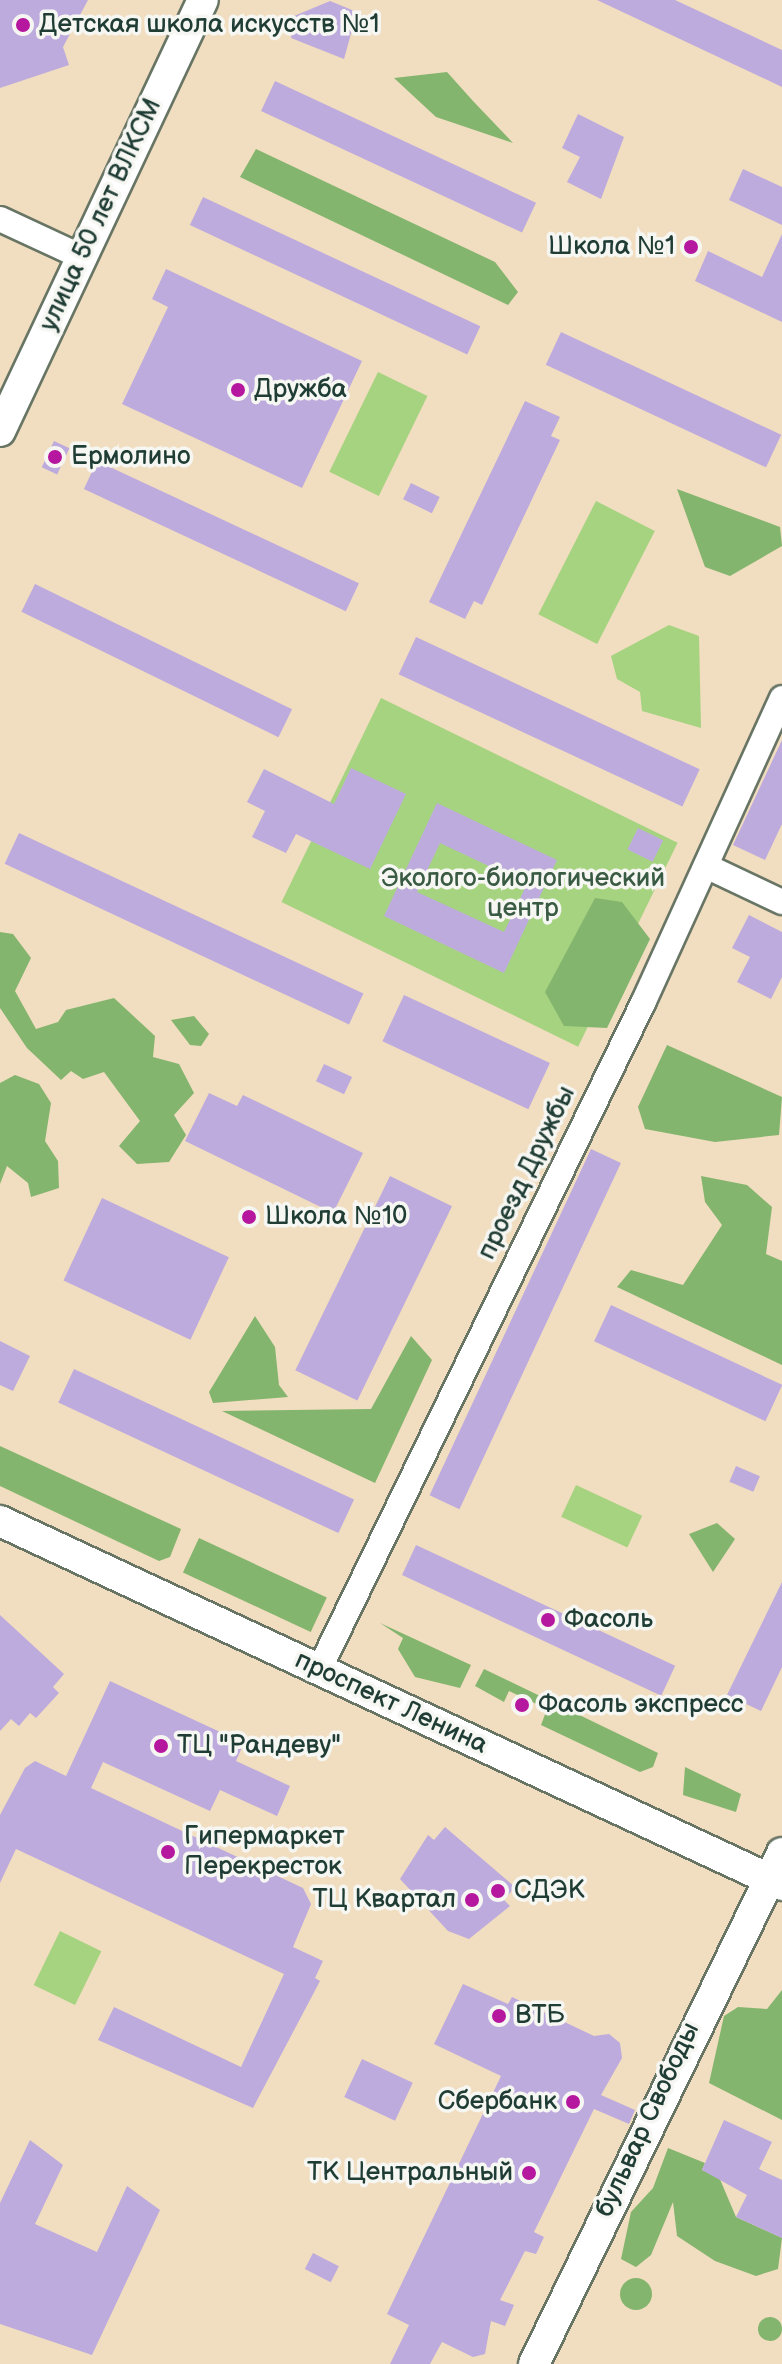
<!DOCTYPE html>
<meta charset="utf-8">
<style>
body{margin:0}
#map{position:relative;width:782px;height:2364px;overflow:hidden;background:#f1ddbf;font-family:"Balsamiq Sans",sans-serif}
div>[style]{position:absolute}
.green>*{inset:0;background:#a6d380;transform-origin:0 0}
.forest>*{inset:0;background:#84b56e;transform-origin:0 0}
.round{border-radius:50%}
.building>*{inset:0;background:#beabdd;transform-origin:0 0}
.roads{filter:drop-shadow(2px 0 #687565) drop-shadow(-2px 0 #687565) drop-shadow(0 2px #687565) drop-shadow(0 -2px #687565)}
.minor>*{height:24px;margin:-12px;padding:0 12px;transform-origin:12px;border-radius:12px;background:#fff}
.major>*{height:30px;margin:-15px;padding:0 15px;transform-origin:15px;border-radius:15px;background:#fff}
.dots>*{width:22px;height:22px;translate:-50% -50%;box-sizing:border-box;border:4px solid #f6f6f2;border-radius:50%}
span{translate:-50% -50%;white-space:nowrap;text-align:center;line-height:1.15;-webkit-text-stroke:7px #f6f6f2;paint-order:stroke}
.poi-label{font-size:26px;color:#1f3d34}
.left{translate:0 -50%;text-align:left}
.right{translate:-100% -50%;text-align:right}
.street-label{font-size:26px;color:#1f3d34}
.park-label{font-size:26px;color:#3a5b43}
</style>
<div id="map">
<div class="green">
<i style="left:378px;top:372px;width:55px;height:111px;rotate:26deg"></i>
<i style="left:596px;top:501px;width:66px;height:127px;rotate:27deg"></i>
<i style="clip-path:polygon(669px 625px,699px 636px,701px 728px,642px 711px,640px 692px,617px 679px,611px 656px)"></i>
<i style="left:381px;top:698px;width:330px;height:227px;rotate:26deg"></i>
<i style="left:576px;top:1485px;width:73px;height:35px;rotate:25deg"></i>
<i style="left:60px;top:1931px;width:46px;height:60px;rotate:26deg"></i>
</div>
<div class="forest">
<i style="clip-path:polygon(447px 72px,473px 101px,513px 143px,436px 117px,394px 78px)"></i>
<i style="clip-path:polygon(256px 149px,495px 262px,518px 292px,508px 305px,240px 177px)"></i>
<i style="clip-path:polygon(677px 489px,780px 527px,782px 546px,730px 576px,705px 567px)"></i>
<i style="clip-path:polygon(595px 898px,622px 902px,650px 939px,607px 1028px,564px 1026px,545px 992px)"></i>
<i style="clip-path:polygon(0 932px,13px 934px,31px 958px,15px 991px,36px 1029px,58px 1022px,66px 1010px,114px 998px,155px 1036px,153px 1057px,179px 1064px,194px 1093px,174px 1115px,186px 1135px,169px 1162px,137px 1164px,119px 1146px,140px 1121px,104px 1072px,83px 1079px,71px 1071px,61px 1080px,27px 1048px,0 1008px)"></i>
<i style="clip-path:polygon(194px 1016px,209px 1034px,201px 1046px,190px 1045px,171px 1020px)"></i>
<i style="clip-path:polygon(667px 1045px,782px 1097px,779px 1135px,715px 1142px,645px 1129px,638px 1107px)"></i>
<i style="clip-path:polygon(15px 1075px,39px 1084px,51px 1103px,45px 1141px,58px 1161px,59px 1188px,31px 1197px,28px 1183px,7px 1166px,0 1184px,0 1083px)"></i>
<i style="clip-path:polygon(701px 1176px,747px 1185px,772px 1207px,766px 1254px,782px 1261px,782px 1365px,617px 1287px,631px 1270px,683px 1285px,722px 1225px,705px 1202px)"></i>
<i style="clip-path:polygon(255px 1316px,275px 1347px,279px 1385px,288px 1397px,213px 1403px,209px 1392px)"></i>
<i style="clip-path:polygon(411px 1336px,432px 1360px,375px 1483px,222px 1411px,371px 1409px)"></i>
<i style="clip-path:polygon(0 1446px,181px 1529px,170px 1557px,159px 1561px,0 1486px)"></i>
<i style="clip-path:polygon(717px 1523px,735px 1539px,713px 1572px,689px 1534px)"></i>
<i style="left:199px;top:1538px;width:141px;height:38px;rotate:25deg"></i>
<i style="clip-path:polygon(380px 1623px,471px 1665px,460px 1688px,415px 1677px,398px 1649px,403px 1638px)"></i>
<i style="clip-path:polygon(484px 1669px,658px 1753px,653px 1767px,640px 1772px,541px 1725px,547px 1709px,509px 1691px,504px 1702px,475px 1686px)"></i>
<i style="clip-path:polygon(685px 1767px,741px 1794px,736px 1812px,683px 1795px)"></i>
<i style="clip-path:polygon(782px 1990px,782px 2120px,709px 2083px,724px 2016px,738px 2007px,767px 2009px)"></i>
<i style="clip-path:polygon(668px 2148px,705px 2163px,702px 2170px,719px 2177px,736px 2217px,782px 2238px,778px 2269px,756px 2276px,715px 2261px,677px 2236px,673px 2202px,651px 2255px,636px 2267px,621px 2259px,631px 2212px,653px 2188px)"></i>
<i class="round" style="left:620px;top:2278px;width:32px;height:32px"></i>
<i class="round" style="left:758px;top:2317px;width:24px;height:24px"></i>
</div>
<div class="building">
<i style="clip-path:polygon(0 0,88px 0,63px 47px,69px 65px,0 88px)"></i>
<i style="clip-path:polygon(597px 0,675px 0,782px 50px,782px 87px)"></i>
<i style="clip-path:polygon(330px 1px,357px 12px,344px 59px,291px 38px,294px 16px)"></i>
<i style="left:275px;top:81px;width:288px;height:33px;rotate:25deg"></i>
<i style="clip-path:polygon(578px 114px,624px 137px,601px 199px,567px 182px,580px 157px,562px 148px)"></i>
<i style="clip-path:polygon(743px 169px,782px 187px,782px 225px,729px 200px)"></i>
<i style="left:203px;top:197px;width:306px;height:31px;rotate:25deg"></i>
<i style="clip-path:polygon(782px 234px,782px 322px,695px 281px,708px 251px,762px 277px)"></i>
<i style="clip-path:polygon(166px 269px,362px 361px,302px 488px,122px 404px,168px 307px,152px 299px)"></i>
<i style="left:561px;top:332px;width:243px;height:36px;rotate:25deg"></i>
<i style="clip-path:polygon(525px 401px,560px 417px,551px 436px,560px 440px,482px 605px,474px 601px,465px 619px,429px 602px)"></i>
<i style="left:54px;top:441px;width:17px;height:29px;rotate:25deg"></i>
<i style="left:97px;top:461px;width:289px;height:31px;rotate:25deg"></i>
<i style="left:411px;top:483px;width:32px;height:18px;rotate:26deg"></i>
<i style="left:35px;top:584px;width:286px;height:31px;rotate:26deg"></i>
<i style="left:416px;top:637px;width:313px;height:41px;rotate:25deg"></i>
<i style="clip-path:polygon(782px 740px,782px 824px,765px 860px,733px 845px)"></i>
<i style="clip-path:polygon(351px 768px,406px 794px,370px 869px,296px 834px,286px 853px,252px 837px,265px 811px,247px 802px,264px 769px,334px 804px)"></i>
<i style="clip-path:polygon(evenodd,437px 803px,557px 860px,504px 973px,384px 916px,437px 803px,440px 843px,527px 884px,504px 932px,417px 892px,440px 843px)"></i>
<i style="left:638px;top:828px;width:28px;height:24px;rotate:26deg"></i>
<i style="left:19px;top:833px;width:380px;height:34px;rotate:25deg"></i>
<i style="clip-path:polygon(749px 915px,782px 932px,782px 977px,771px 999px,737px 982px,750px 957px,732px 948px)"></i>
<i style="left:404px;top:995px;width:161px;height:51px;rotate:25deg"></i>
<i style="left:324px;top:1064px;width:31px;height:19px;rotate:25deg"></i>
<i style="clip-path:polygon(209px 1093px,237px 1106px,243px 1095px,363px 1153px,333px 1213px,185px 1141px)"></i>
<i style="left:591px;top:1149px;width:33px;height:382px;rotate:25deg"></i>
<i style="left:390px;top:1176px;width:69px;height:216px;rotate:26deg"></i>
<i style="left:102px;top:1198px;width:140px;height:91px;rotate:25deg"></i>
<i style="left:611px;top:1305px;width:189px;height:40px;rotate:25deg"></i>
<i style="clip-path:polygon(0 1341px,30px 1356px,13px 1391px,0 1385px)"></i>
<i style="left:74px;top:1369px;width:309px;height:37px;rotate:25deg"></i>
<i style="left:736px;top:1466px;width:26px;height:17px;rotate:23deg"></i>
<i style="left:416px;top:1545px;width:286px;height:33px;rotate:25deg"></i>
<i style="clip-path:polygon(782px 1582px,782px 1667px,761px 1711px,727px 1695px)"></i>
<i style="clip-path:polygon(0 1615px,64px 1674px,53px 1687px,59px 1693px,36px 1718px,30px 1713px,19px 1726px,11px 1719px,0 1731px)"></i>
<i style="clip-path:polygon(110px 1681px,244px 1743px,236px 1761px,290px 1786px,277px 1816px,220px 1790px,210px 1811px,103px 1762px,91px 1788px,303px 1888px,311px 1904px,293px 1947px,323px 1961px,315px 1978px,320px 1981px,253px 2108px,98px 2040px,114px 2007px,241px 2067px,284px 1974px,16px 1849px,0 1883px,0 1815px,25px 1768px,35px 1761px,66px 1776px)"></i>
<i style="clip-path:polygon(445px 1827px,515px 1887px,504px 1900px,510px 1906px,469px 1939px,448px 1931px,400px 1879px,428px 1835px,434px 1840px)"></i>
<i style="clip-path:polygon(463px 1984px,508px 2004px,512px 1997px,594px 2036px,609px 2034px,620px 2043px,622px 2058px,601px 2095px,635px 2110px,629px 2124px,594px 2109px,534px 2232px,544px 2237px,536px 2254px,525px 2251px,500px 2300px,514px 2305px,505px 2326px,491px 2321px,485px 2354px,473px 2357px,442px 2342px,430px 2364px,390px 2364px,409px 2325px,387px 2314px,501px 2076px,434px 2044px)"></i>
<i style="left:362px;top:2059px;width:56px;height:42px;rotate:25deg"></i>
<i style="clip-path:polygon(724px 2120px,772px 2142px,759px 2169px,782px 2180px,782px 2238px,736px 2217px,747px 2195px,702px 2170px)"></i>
<i style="clip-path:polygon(30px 2140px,63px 2165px,35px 2224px,97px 2252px,127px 2186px,160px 2210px,92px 2355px,0 2324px,0 2203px)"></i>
<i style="left:313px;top:2253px;width:29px;height:18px;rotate:27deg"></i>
</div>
<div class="roads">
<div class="minor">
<i style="left:0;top:219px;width:90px;rotate:24.9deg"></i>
<i style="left:706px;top:866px;width:84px;rotate:25.3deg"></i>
<i style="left:319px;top:1670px;width:742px;rotate:-64.09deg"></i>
<i style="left:643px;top:1003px;width:335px;rotate:-65.5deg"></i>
</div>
<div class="major">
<i style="left:0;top:431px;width:476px;rotate:-64.8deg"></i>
<i style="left:0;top:1521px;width:863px;rotate:24.96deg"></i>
<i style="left:534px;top:2364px;width:568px;rotate:-64.11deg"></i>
</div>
</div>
<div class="dots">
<i style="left:23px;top:25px;background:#b5179e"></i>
<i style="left:691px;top:247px;background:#b5179e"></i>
<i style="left:238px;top:390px;background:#b5179e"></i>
<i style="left:55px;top:457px;background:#b5179e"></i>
<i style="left:249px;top:1217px;background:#b5179e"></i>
<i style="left:548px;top:1620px;background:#b5179e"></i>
<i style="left:522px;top:1705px;background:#b5179e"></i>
<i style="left:161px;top:1746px;background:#b5179e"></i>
<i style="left:168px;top:1852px;background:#b5179e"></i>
<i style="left:498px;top:1891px;background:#b5179e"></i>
<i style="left:472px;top:1900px;background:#b5179e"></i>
<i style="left:499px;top:2016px;background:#b5179e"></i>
<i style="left:573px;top:2102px;background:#b5179e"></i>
<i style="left:529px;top:2173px;background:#b5179e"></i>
</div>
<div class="poi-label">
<span class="left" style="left:39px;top:25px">Детская школа искусств №1</span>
<span class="right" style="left:675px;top:247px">Школа №1</span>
<span class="left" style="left:254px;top:390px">Дружба</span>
<span class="left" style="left:71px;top:457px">Ермолино</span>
<span class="left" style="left:265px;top:1217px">Школа №10</span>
<span class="left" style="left:564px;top:1620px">Фасоль</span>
<span class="left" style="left:538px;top:1705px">Фасоль экспресс</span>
<span class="left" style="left:177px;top:1746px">ТЦ "Рандеву"</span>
<span class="left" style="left:184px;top:1852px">Гипермаркет<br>Перекресток</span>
<span class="left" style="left:514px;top:1891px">СДЭК</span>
<span class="right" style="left:456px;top:1900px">ТЦ Квартал</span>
<span class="left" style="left:515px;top:2016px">ВТБ</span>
<span class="right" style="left:557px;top:2102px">Сбербанк</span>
<span class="right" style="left:513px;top:2173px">ТК Центральный</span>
</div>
<div class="street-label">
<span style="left:101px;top:215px;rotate:-65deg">улица 50 лет ВЛКСМ</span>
<span style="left:527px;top:1173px;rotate:-64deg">проезд Дружбы</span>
<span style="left:391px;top:1703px;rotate:25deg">проспект Ленина</span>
<span style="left:648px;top:2120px;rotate:-65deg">бульвар Свободы</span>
</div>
<div class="park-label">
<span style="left:523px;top:894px">Эколого-биологический<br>центр</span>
</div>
</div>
